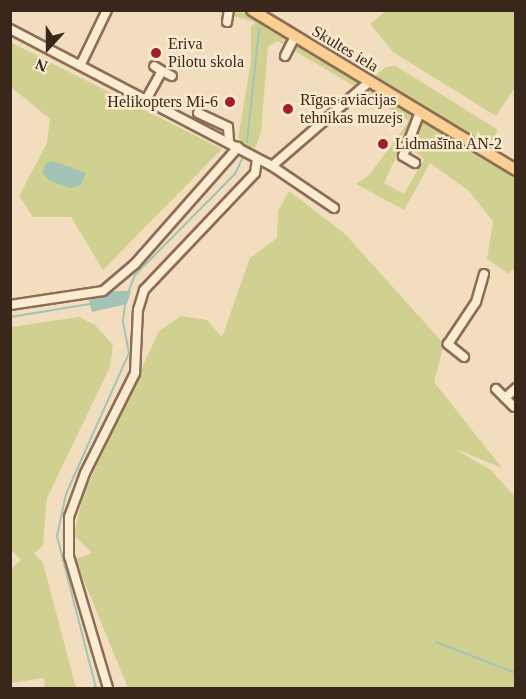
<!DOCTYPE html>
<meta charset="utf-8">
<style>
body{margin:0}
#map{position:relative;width:526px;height:699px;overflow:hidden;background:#f2debe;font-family:"Times New Roman",serif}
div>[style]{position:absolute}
.green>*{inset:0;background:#d0d191}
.water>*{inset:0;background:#a2c3b6}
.stream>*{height:2px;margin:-1px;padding:0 1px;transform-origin:1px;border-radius:1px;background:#a2c3b6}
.roads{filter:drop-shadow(2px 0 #8c6d55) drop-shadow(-2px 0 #8c6d55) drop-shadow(0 2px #8c6d55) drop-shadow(0 -2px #8c6d55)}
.minor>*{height:8px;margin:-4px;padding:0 4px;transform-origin:4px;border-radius:4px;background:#fcecd2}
.major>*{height:10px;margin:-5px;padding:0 5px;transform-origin:5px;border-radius:5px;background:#facf91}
.dots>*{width:16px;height:16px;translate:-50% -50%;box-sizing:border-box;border:3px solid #f9e9ce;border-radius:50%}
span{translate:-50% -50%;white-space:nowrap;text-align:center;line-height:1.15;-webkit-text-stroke:5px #f9e9ce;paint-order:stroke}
.poi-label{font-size:16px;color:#3a271b}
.left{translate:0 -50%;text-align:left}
.right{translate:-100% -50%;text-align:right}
.street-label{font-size:16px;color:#3a271b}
.frame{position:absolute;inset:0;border:12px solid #3a271b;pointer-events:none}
.north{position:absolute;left:18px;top:18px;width:60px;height:60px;-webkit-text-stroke:4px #f9e9ce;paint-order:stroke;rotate:201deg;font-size:16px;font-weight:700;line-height:24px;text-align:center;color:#3a271b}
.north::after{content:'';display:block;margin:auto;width:21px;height:27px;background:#3a271b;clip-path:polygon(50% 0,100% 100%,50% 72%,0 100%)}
</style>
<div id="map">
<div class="green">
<i style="clip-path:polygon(213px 11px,247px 13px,356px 77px,360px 81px,359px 89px,278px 41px,268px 46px,261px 132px,255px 148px,246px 146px,238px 138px,251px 61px,251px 27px,255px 22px)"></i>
<i style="clip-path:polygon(386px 11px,515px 11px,515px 87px,496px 116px,393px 52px,370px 24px)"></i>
<i style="clip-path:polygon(10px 42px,222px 149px,103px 270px,71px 217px,33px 217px,19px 196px,47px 143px,50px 119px,11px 87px)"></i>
<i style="clip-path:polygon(396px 66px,498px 130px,488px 147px,373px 78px,386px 67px)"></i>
<i style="clip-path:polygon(374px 90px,415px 115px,384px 183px,404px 194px,424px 159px,409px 148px,423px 118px,515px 174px,515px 267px,509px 274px,487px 259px,493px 221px,469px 191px,430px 163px,404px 210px,356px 184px,370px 174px,409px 121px,364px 93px)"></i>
<i style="clip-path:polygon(289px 191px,345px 234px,444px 344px,434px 382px,502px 468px,453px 448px,491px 470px,515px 497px,515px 688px,128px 688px,75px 559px,92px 553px,74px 535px,83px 495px,159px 331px,181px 316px,207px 320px,222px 337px,250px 258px,277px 238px,278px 211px)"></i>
<i style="clip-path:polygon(79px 317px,95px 325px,113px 345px,110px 367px,47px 498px,43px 546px,34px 553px,43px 563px,76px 688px,45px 688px,44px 678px,11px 683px,11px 569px,21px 560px,10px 548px,11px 327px)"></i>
</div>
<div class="water">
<i style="clip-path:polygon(53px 161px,86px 173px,81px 185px,70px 188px,50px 181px,42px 173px,46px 163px)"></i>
<i style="clip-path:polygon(115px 291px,131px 291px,127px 304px,92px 312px,89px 300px)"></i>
</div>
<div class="stream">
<i style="left:247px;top:142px;width:114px;rotate:-83.9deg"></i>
<i style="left:128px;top:293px;width:19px;rotate:-69deg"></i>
<i style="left:135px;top:275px;width:142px;rotate:-45.3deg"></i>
<i style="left:235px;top:174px;width:17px;rotate:-65deg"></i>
<i style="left:10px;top:317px;width:81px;rotate:-9.2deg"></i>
<i style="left:436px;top:642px;width:86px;rotate:21.2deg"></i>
<i style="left:96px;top:688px;width:157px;rotate:-104.4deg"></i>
<i style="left:57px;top:536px;width:43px;rotate:-77.9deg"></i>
<i style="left:66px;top:494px;width:154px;rotate:-65.9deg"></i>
<i style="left:129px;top:353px;width:33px;rotate:-101deg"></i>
<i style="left:123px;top:321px;width:17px;rotate:-83deg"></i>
</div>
<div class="roads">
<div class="minor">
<i style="left:227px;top:22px;width:12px;rotate:-81deg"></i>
<i style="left:10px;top:29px;width:296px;rotate:27.6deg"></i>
<i style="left:285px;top:56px;width:22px;rotate:-63deg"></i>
<i style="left:81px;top:64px;width:60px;rotate:-64.3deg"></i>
<i style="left:162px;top:71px;width:11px;rotate:27deg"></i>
<i style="left:147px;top:98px;width:31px;rotate:-61deg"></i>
<i style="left:162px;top:71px;width:9px;rotate:-148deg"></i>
<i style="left:198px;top:113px;width:33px;rotate:25deg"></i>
<i style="left:228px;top:127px;width:15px;rotate:86deg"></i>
<i style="left:415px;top:163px;width:14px;rotate:-150deg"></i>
<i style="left:403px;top:156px;width:47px;rotate:-68.9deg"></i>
<i style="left:334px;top:208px;width:75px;rotate:-145.9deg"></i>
<i style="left:272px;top:166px;width:130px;rotate:-40.9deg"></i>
<i style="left:10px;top:305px;width:94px;rotate:-8.6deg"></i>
<i style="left:103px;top:291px;width:42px;rotate:-40.2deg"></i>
<i style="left:135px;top:264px;width:156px;rotate:-48.6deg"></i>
<i style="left:464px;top:357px;width:21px;rotate:-141deg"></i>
<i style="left:448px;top:344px;width:50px;rotate:-56.3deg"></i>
<i style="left:476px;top:302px;width:29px;rotate:-74deg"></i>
<i style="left:496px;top:389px;width:25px;rotate:45deg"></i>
<i style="left:505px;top:398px;width:15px;rotate:-42deg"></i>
<i style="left:108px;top:688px;width:138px;rotate:-106.5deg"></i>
<i style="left:69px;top:556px;width:39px;rotate:-90deg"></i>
<i style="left:69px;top:517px;width:47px;rotate:-70deg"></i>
<i style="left:85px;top:473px;width:112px;rotate:-63.4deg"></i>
<i style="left:135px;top:373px;width:63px;rotate:-87.3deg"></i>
<i style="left:138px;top:310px;width:21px;rotate:-73deg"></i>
<i style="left:144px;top:290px;width:161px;rotate:-46.5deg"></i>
<i style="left:255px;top:173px;width:14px;rotate:-82deg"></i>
</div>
<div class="major">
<i style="left:252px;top:10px;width:309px;rotate:31.2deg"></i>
</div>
</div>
<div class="dots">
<i style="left:156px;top:53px;background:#a11f2c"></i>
<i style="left:230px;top:102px;background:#a11f2c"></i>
<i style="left:288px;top:109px;background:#a11f2c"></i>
<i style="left:383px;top:144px;background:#a11f2c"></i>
</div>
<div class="poi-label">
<span class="left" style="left:168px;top:53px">Eriva<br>Pilotu skola</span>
<span class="left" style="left:300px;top:109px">Rīgas aviācijas<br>tehnikas muzejs</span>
<span class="right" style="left:218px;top:102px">Helikopters Mi-6</span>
<span class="left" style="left:395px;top:144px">Lidmašīna AN-2</span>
</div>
<div class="street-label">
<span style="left:345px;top:49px;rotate:31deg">Skultes iela</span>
</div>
<div class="frame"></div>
<div class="north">N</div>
</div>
